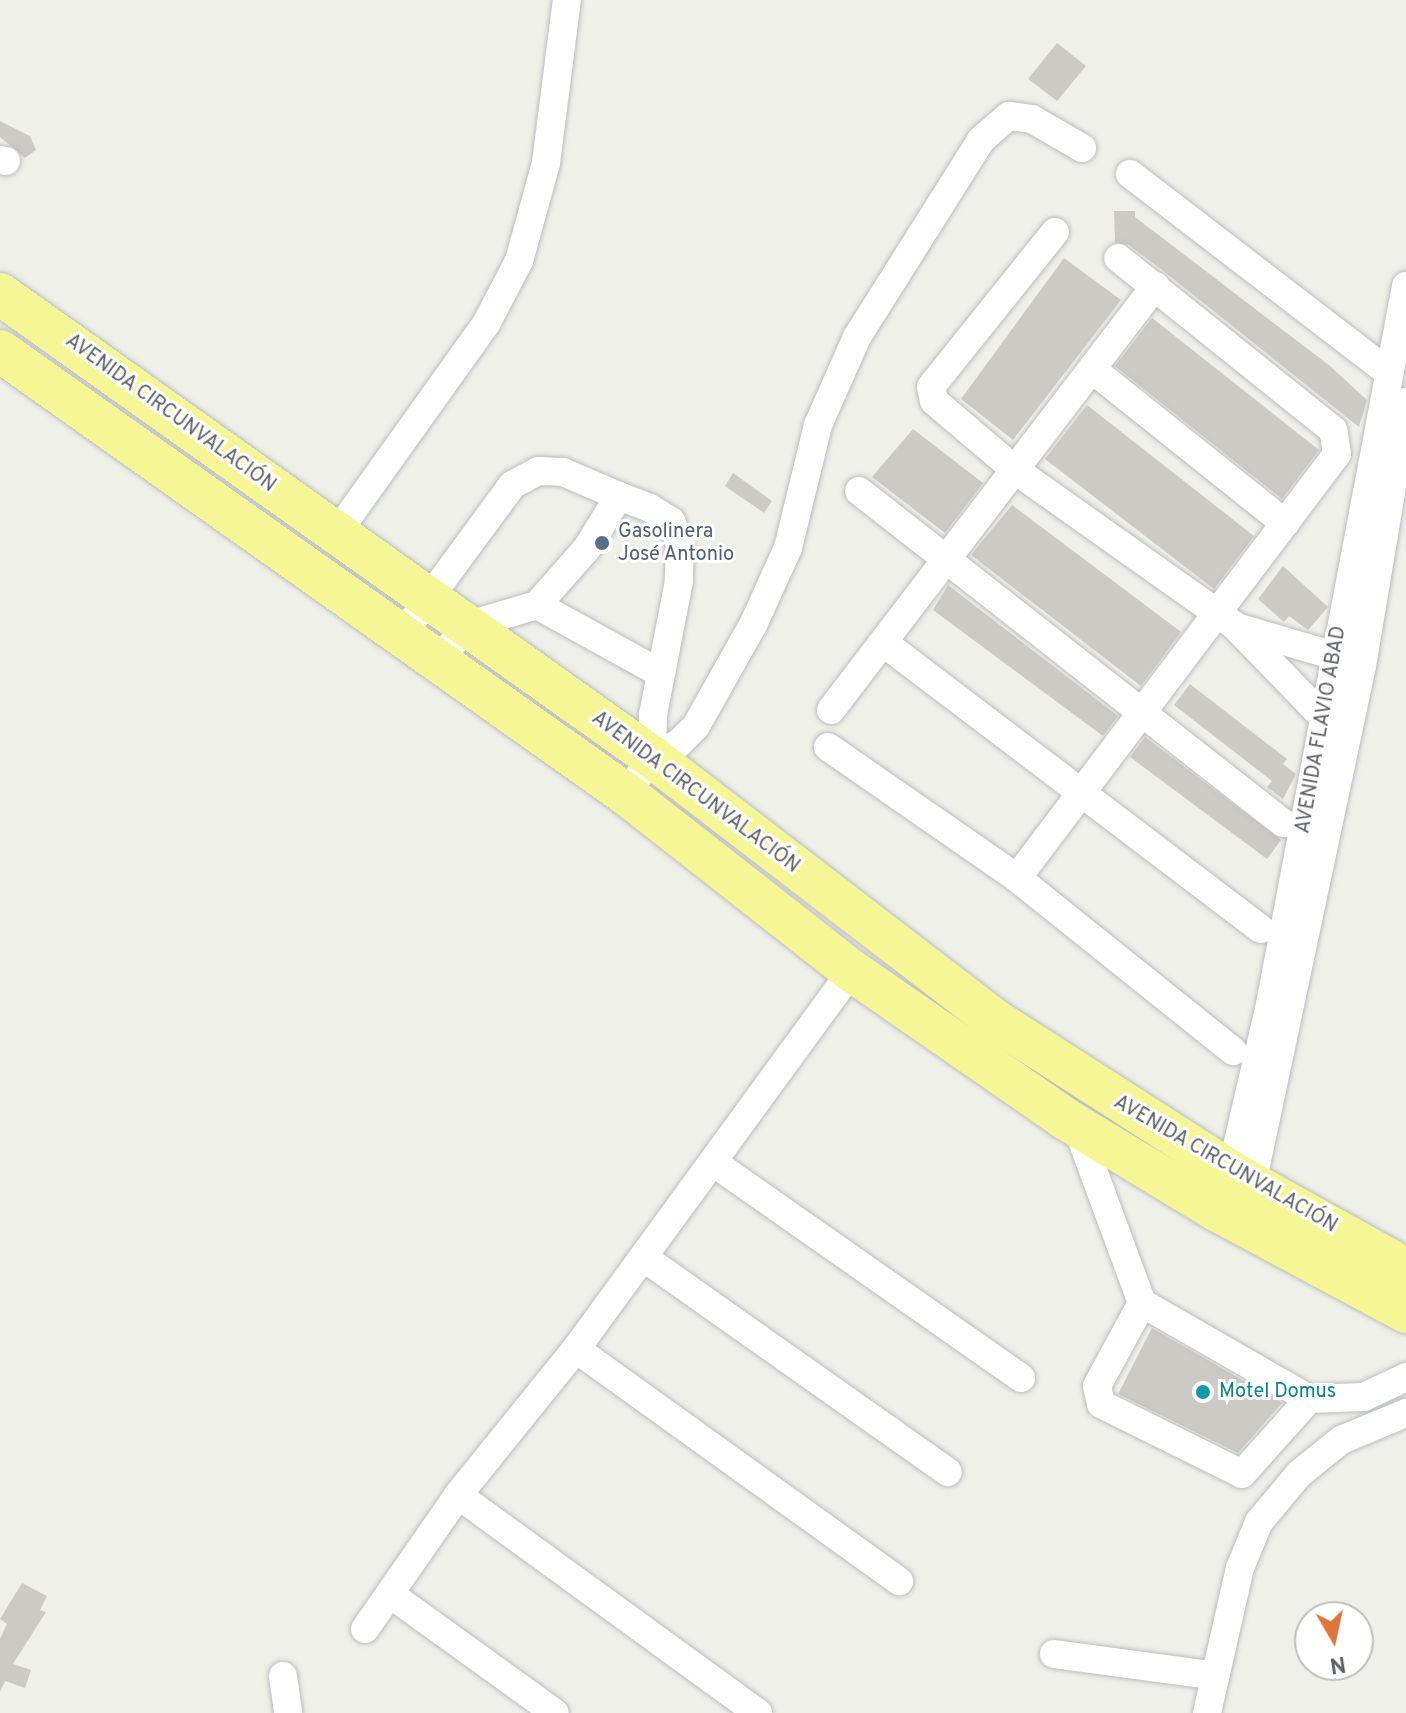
<!DOCTYPE html>
<meta charset="utf-8">
<style>
body{margin:0}
#map{position:relative;width:1406px;height:1713px;overflow:hidden;background:#eff0e7;font-family:Overpass,sans-serif}
div>[style]{position:absolute}
[style*='--x']{left:calc(var(--x)*1px);top:calc(var(--y)*1px);width:calc(var(--w)*1px);rotate:calc(var(--a)*1deg)}
.building>*{inset:0;background:#cbcac4}
.roads{filter:drop-shadow(0 0 2px #bbbdc2) drop-shadow(0 0 2px #bbbdc2)}
.minor>*{height:28px;margin:-14px;padding:0 14px;transform-origin:14px;border-radius:14px;background:#fff}
.highway>*{height:42px;margin:-21px;padding:0 21px;transform-origin:21px;border-radius:21px;background:#f6f697}
.dots>*{width:22px;height:22px;translate:-50% -50%;box-sizing:border-box;border:4px solid #fff;border-radius:50%}
span{translate:-50% -50%;white-space:nowrap;text-align:center;line-height:1.15;-webkit-text-stroke:6px #fff;paint-order:stroke}
.street-label{font-size:20px;color:#5e6066}
.service-label{font-size:20px;color:#4e5e75}
.left{translate:0 -50%;text-align:left}
.culture-label{font-size:20px;color:#0d838f}
.north{position:absolute;left:1294px;top:1601px;width:80px;height:80px;box-sizing:border-box;background:#fff;border:2px solid #bfbfc2;border-radius:50%;rotate:171deg;font-size:22px;font-weight:700;line-height:32px;text-align:center;color:#5e6066}
.north::after{content:'';display:block;margin:auto;width:28px;height:36px;background:#de743e;clip-path:polygon(50% 0,100% 100%,50% 72%,0 100%)}
</style>
<div id="map">
<div class="building">
<i style="clip-path:polygon(1057px 43px,1086px 66px,1057px 101px,1028px 79px)"></i>
<i style="clip-path:polygon(0 121px,30px 136px,36px 150px,25px 158px,0 137px)"></i>
<i style="clip-path:polygon(1114px 211px,1135px 211px,1135px 217px,1330px 366px,1367px 400px,1359px 427px,1166px 273px,1129px 245px,1115px 242px)"></i>
<i style="clip-path:polygon(1064px 258px,1121px 300px,1013px 440px,961px 399px)"></i>
<i style="clip-path:polygon(1152px 318px,1319px 450px,1282px 499px,1115px 366px)"></i>
<i style="clip-path:polygon(1087px 405px,1254px 536px,1214px 589px,1045px 459px)"></i>
<i style="clip-path:polygon(913px 429px,983px 483px,945px 533px,872px 477px)"></i>
<i style="clip-path:polygon(733px 473px,772px 501px,764px 513px,725px 486px)"></i>
<i style="clip-path:polygon(1012px 505px,1181px 632px,1141px 686px,971px 555px)"></i>
<i style="clip-path:polygon(1283px 566px,1328px 607px,1308px 630px,1289px 616px,1284px 622px,1258px 599px)"></i>
<i style="clip-path:polygon(948px 585px,1118px 716px,1103px 736px,933px 610px)"></i>
<i style="clip-path:polygon(1190px 684px,1287px 759px,1283px 764px,1296px 774px,1283px 799px,1267px 787px,1272px 781px,1174px 705px)"></i>
<i style="clip-path:polygon(1145px 737px,1281px 840px,1267px 859px,1130px 757px)"></i>
<i style="clip-path:polygon(1152px 1328px,1282px 1403px,1238px 1453px,1118px 1394px)"></i>
<i style="clip-path:polygon(22px 1583px,47px 1596px,40px 1610px,46px 1612px,13px 1664px,31px 1670px,25px 1688px,5px 1681px,0 1692px,0 1639px,7px 1624px,0 1619px)"></i>
</div>
<div class="roads">
<div class="minor">
<i style="--x:0;--y:160;--w:6;--a:9"></i>
<i style="--x:1130;--y:174;--w:327;--a:37.5"></i>
<i style="--x:1055;--y:232;--w:198;--a:128.7"></i>
<i style="--x:931;--y:387;--w:14;--a:78"></i>
<i style="--x:934;--y:401;--w:106;--a:40.4"></i>
<i style="--x:1015;--y:470;--w:270;--a:35.3"></i>
<i style="--x:1235;--y:626;--w:129;--a:45.9"></i>
<i style="--x:1325;--y:719;--w:13;--a:18"></i>
<i style="--x:1093;--y:370;--w:246;--a:38.6"></i>
<i style="--x:859;--y:491;--w:539;--a:38.06"></i>
<i style="--x:336;--y:534;--w:258;--a:-54.5"></i>
<i style="--x:486;--y:324;--w:71;--a:-62.4"></i>
<i style="--x:519;--y:261;--w:102;--a:-74.6"></i>
<i style="--x:546;--y:163;--w:164;--a:-82.7"></i>
<i style="--x:537;--y:605;--w:141;--a:28.9"></i>
<i style="--x:1236;--y:627;--w:118;--a:16.3"></i>
<i style="--x:402;--y:635;--w:186;--a:-53.7"></i>
<i style="--x:512;--y:485;--w:30;--a:-28"></i>
<i style="--x:538;--y:471;--w:25;--a:2"></i>
<i style="--x:563;--y:472;--w:61;--a:23.2"></i>
<i style="--x:884;--y:643;--w:473;--a:37.2"></i>
<i style="--x:439;--y:661;--w:44;--a:-52.4"></i>
<i style="--x:466;--y:626;--w:74;--a:-16.5"></i>
<i style="--x:537;--y:605;--w:76;--a:-48.7"></i>
<i style="--x:587;--y:548;--w:61;--a:-58.4"></i>
<i style="--x:619;--y:496;--w:33;--a:21"></i>
<i style="--x:650;--y:508;--w:25;--a:32"></i>
<i style="--x:671;--y:521;--w:25;--a:69"></i>
<i style="--x:680;--y:544;--w:37;--a:92"></i>
<i style="--x:679;--y:581;--w:136;--a:101"></i>
<i style="--x:653;--y:715;--w:42;--a:91.4"></i>
<i style="--x:831;--y:710;--w:534;--a:-52.61"></i>
<i style="--x:828;--y:747;--w:230;--a:34.7"></i>
<i style="--x:1017;--y:878;--w:277;--a:38.7"></i>
<i style="--x:626;--y:794;--w:45;--a:-54.9"></i>
<i style="--x:652;--y:757;--w:29;--a:-27"></i>
<i style="--x:678;--y:744;--w:25;--a:-45"></i>
<i style="--x:696;--y:726;--w:116;--a:-60.6"></i>
<i style="--x:753;--y:625;--w:85;--a:-65.6"></i>
<i style="--x:788;--y:548;--w:127;--a:-76.3"></i>
<i style="--x:818;--y:425;--w:96;--a:-66.1"></i>
<i style="--x:857;--y:337;--w:233;--a:-57.8"></i>
<i style="--x:981;--y:140;--w:37;--a:-41"></i>
<i style="--x:1009;--y:116;--w:23;--a:7"></i>
<i style="--x:1032;--y:119;--w:58;--a:30.1"></i>
<i style="--x:1017;--y:878;--w:531;--a:-52.96"></i>
<i style="--x:1337;--y:454;--w:24;--a:-99"></i>
<i style="--x:1333;--y:430;--w:275;--a:-141.3"></i>
<i style="--x:1070;--y:1125;--w:17;--a:50"></i>
<i style="--x:1081;--y:1138;--w:176;--a:69.7"></i>
<i style="--x:1142;--y:1303;--w:193;--a:29.9"></i>
<i style="--x:1309;--y:1399;--w:55;--a:-2.1"></i>
<i style="--x:1364;--y:1397;--w:47;--a:-25.5"></i>
<i style="--x:714;--y:1163;--w:375;--a:35"></i>
<i style="--x:1231;--y:1172;--w:172;--a:-76.9"></i>
<i style="--x:1270;--y:1004;--w:731;--a:-79.27"></i>
<i style="--x:1252;--y:1184;--w:530;--a:-78.01"></i>
<i style="--x:1362;--y:666;--w:268;--a:-80.5"></i>
<i style="--x:643;--y:1257;--w:373;--a:35.2"></i>
<i style="--x:1142;--y:1303;--w:94;--a:118.5"></i>
<i style="--x:1097;--y:1386;--w:18;--a:77"></i>
<i style="--x:1101;--y:1404;--w:157;--a:26.4"></i>
<i style="--x:1242;--y:1474;--w:101;--a:-48.2"></i>
<i style="--x:576;--y:1349;--w:398;--a:35.7"></i>
<i style="--x:458;--y:1495;--w:371;--a:36"></i>
<i style="--x:390;--y:1594;--w:203;--a:35.8"></i>
<i style="--x:365;--y:1629;--w:163;--a:-55.2"></i>
<i style="--x:458;--y:1495;--w:188;--a:-51.1"></i>
<i style="--x:576;--y:1349;--w:468;--a:-53.9"></i>
<i style="--x:1054;--y:1654;--w:163;--a:7.7"></i>
<i style="--x:283;--y:1676;--w:37;--a:82"></i>
<i style="--x:1207;--y:1713;--w:149;--a:-77.2"></i>
<i style="--x:1240;--y:1568;--w:50;--a:-67.6"></i>
<i style="--x:1259;--y:1522;--w:62;--a:-50.2"></i>
<i style="--x:1299;--y:1474;--w:54;--a:-39"></i>
<i style="--x:1341;--y:1440;--w:70;--a:-22.6"></i>
</div>
<div class="highway">
<i style="--x:0;--y:294;--w:800;--a:35.38"></i>
<i style="--x:652;--y:757;--w:430;--a:37.5"></i>
<i style="--x:993;--y:1019;--w:283;--a:32.7"></i>
<i style="--x:1231;--y:1172;--w:200;--a:29"></i>
<i style="--x:0;--y:351;--w:767;--a:35.29"></i>
<i style="--x:626;--y:794;--w:287;--a:38.1"></i>
<i style="--x:852;--y:971;--w:258;--a:34.7"></i>
<i style="--x:1064;--y:1118;--w:178;--a:31.2"></i>
<i style="--x:1216;--y:1210;--w:216;--a:28.2"></i>
</div>
</div>
<div class="dots">
<i style="left:602px;top:543px;background:#5c6f8a"></i>
<i style="left:1203px;top:1392px;background:#0f9aa8"></i>
</div>
<div class="street-label">
<span style="left:170px;top:414px;rotate:36deg">AVENIDA CIRCUNVALACIÓN</span>
<span style="left:1322px;top:730px;rotate:-80deg">AVENIDA FLAVIO ABAD</span>
<span style="left:695px;top:793px;rotate:37deg">AVENIDA CIRCUNVALACIÓN</span>
<span style="left:1225px;top:1165px;rotate:30deg">AVENIDA CIRCUNVALACIÓN</span>
</div>
<div class="service-label">
<span class="left" style="left:618px;top:544px">Gasolinera<br>José Antonio</span>
</div>
<div class="culture-label">
<span class="left" style="left:1219px;top:1392px">Motel Domus</span>
</div>
<div class="north">N</div>
</div>
